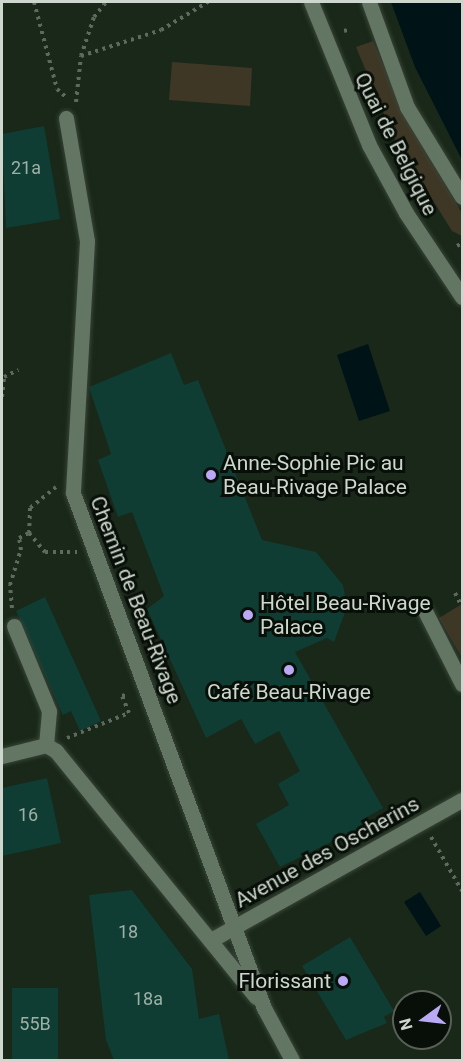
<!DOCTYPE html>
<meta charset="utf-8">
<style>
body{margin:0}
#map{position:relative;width:464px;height:1062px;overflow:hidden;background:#192819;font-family:Roboto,sans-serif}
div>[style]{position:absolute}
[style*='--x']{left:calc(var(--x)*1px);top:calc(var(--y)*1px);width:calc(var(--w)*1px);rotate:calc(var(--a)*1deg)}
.green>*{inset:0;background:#3f3725}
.water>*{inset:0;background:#001316}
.building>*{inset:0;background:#0f3d33}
.path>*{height:4px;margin-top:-2px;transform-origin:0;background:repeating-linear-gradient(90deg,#5d6a5d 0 3px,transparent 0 7.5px)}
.roads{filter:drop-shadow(0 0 2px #384438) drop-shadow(0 0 2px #384438)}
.minor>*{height:15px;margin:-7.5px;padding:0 7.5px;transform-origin:7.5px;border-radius:7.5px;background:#637563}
.dots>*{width:16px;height:16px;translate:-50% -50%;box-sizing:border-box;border:3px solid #080f08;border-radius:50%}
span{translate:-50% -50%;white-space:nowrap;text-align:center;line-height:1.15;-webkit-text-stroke:6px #080f08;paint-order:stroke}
.number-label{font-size:18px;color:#9eb0a6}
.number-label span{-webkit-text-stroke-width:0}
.street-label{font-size:21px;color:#cdd7cd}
.poi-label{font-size:21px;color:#cdd7cd}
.left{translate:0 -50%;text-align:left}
.right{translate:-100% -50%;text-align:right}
.frame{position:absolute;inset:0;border:3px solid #cdd7cd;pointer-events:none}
.north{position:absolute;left:392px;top:990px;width:60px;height:60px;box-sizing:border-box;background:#080f08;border:2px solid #575f57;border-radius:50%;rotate:255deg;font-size:16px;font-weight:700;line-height:24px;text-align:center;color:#cdd7cd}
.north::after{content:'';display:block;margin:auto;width:21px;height:27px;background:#baaaf6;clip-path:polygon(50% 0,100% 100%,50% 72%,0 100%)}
</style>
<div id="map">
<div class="green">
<i style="clip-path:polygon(373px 41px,407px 120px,462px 213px,462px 236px,452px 231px,394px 138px,356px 47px)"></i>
<i style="clip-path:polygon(172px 62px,252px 68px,250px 106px,169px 100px)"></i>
<i style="clip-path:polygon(462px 604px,462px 658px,439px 618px)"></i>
</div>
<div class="water">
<i style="clip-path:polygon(391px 2px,462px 2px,462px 160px,415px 67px)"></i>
<i style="clip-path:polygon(368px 344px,390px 411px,359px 421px,337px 355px)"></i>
<i style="clip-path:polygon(420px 892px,441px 926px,426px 936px,404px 902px)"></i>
</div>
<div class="building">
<i style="clip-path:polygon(44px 126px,60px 219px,6px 228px,2px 134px)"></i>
<i style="clip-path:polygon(171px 353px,184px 385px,198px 380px,262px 540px,316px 552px,343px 585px,347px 607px,334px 642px,327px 638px,295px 652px,383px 808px,367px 817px,370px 823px,280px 867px,256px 824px,289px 805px,278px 784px,300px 771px,279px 731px,255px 744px,241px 719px,206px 738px,147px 609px,164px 596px,132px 512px,118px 517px,98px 460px,111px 454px,89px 387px)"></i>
<i style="clip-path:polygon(45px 597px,101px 721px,80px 731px,71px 711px,63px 715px,16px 611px)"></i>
<i style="clip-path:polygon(47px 778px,61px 843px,2px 856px,2px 788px)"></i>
<i style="clip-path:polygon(132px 890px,192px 969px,199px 1019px,219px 1014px,229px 1060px,114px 1060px,106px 1040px,89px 895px)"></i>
<i style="clip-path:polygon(350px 937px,394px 1011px,384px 1017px,387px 1023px,346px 1040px,302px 966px)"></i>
<i style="clip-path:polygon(12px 988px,58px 988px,58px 1060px,12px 1060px)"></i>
</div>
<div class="path">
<i style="--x:34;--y:2;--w:90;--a:75.2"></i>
<i style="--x:57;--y:89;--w:15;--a:42"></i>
<i style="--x:344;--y:31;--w:6;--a:-18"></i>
<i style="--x:81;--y:56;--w:84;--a:-18"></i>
<i style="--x:161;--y:30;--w:55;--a:-30.8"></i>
<i style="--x:76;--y:102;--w:46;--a:-83.8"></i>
<i style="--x:81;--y:56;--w:41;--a:-71.6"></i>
<i style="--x:94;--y:17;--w:19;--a:-51"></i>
<i style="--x:389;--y:136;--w:13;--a:-58"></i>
<i style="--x:457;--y:246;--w:6;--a:-31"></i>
<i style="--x:2;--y:397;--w:20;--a:-84"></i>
<i style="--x:4;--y:377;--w:16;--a:-27"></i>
<i style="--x:56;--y:487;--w:33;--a:141"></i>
<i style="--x:30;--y:508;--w:25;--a:92"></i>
<i style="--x:29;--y:533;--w:25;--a:50"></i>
<i style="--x:45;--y:552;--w:32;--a:0"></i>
<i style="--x:455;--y:593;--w:13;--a:63"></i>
<i style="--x:12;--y:608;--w:23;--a:-95"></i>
<i style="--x:10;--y:585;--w:37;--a:-73"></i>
<i style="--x:21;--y:550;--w:12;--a:-99"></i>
<i style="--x:19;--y:538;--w:11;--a:-27"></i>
<i style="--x:67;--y:738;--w:67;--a:-22"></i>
<i style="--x:129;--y:713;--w:18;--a:-112"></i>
<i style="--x:122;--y:696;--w:6;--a:-18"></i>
<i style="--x:431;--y:837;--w:62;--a:60.1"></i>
</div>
<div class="roads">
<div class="minor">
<i style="--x:311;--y:2;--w:154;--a:67.9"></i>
<i style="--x:369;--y:145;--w:77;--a:61.4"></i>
<i style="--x:406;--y:213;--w:101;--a:56.3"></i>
<i style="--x:369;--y:2;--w:112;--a:70.1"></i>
<i style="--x:407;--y:107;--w:105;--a:58.6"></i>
<i style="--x:66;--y:118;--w:125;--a:80.3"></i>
<i style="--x:87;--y:241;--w:252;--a:93.2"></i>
<i style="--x:73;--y:493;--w:549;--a:69.65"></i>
<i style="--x:264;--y:1008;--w:59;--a:61.7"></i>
<i style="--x:425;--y:611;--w:82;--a:63.1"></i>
<i style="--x:14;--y:626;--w:92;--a:67.6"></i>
<i style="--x:49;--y:711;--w:34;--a:95"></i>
<i style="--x:2;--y:756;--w:45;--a:-14"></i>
<i style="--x:46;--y:745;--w:12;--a:31"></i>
<i style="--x:56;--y:751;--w:317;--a:50.9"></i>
<i style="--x:211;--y:940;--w:287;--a:-29.2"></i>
</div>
</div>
<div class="dots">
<i style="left:211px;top:475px;background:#baaaf6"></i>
<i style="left:248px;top:615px;background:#baaaf6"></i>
<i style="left:289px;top:670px;background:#baaaf6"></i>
<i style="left:343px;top:981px;background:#baaaf6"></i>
</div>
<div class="number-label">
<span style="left:26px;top:168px">21a</span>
<span style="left:28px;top:815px">16</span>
<span style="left:128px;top:932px">18</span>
<span style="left:148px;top:999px">18a</span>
<span style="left:35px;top:1024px">55B</span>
</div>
<div class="street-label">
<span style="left:396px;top:144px;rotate:63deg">Quai de Belgique</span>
<span style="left:136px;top:600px;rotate:69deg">Chemin de Beau-Rivage</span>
<span style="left:327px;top:852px;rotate:-29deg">Avenue des Oscherins</span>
</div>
<div class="poi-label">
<span class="left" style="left:223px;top:475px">Anne-Sophie Pic au<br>Beau-Rivage Palace</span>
<span class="left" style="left:260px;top:615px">Hôtel Beau-Rivage<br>Palace</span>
<span style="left:289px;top:692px">Café Beau-Rivage</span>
<span class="right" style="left:331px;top:981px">Florissant</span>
</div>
<div class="frame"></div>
<div class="north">N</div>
</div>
